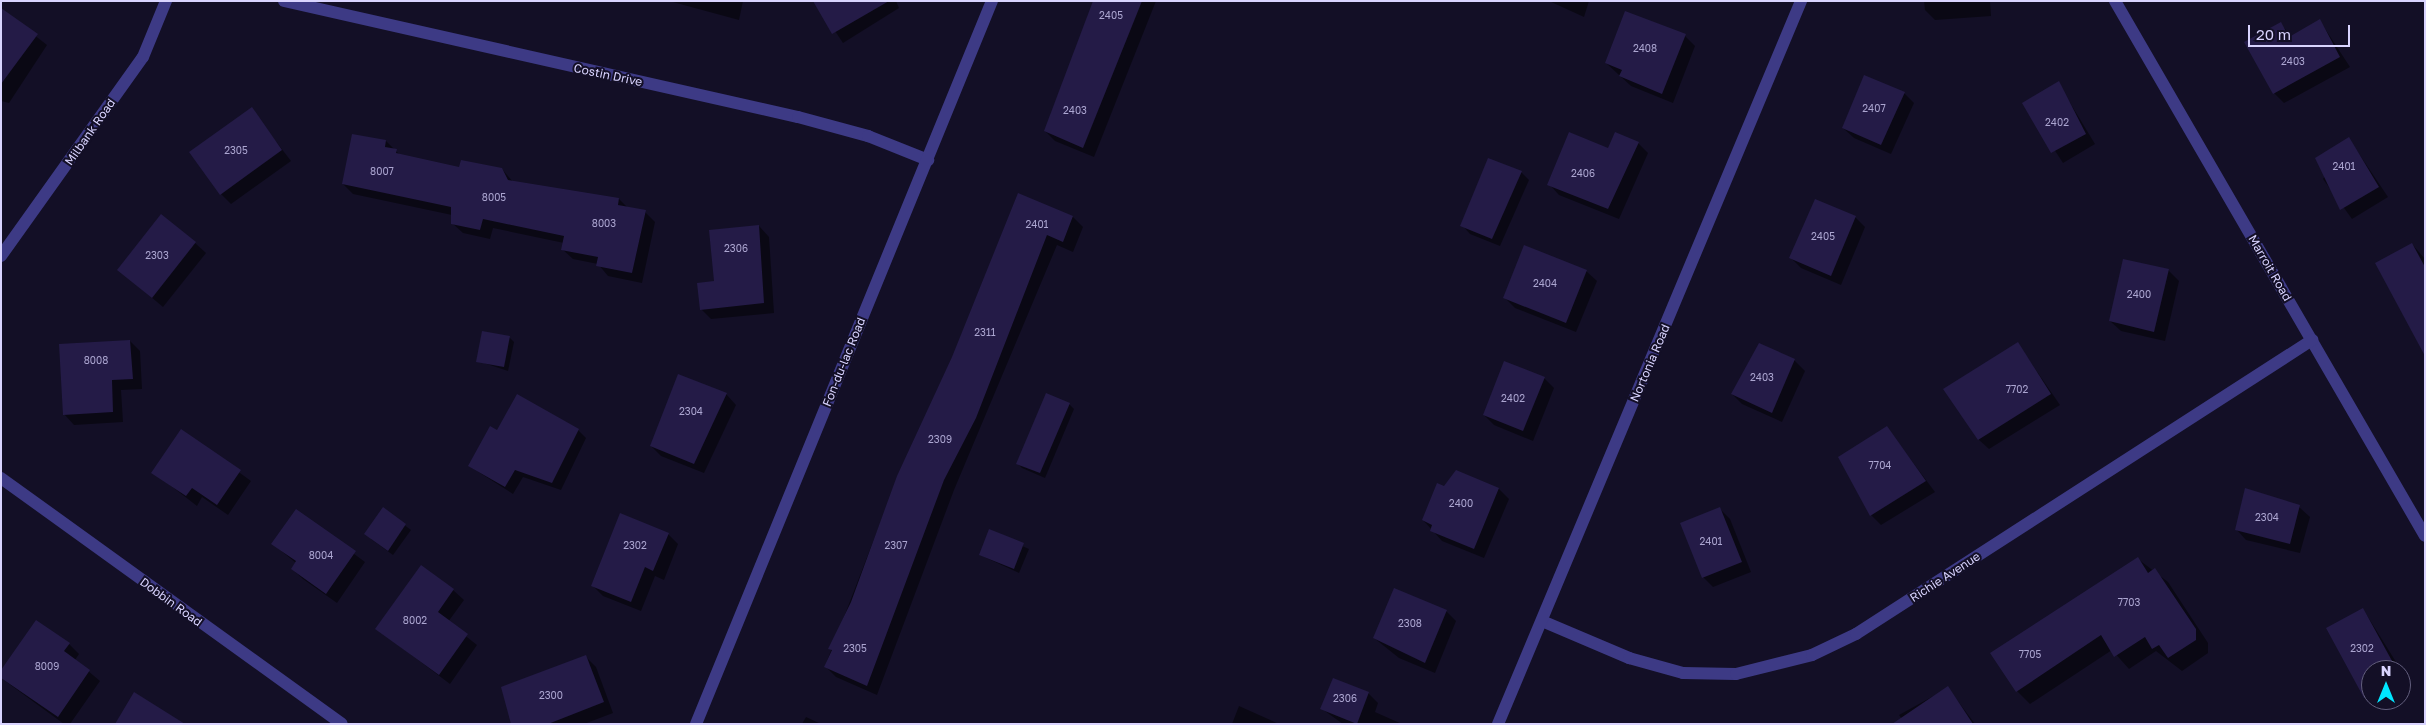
<!DOCTYPE html>
<style>
body{margin:0}
#map{position:relative;width:2426px;height:725px;overflow:hidden;background:#130f26;font-family:"Golos Text",sans-serif}
div>[style]{position:absolute}
[style*='--x']{left:calc(var(--x)*1px);top:calc(var(--y)*1px);width:calc(var(--w)*1px);rotate:calc(var(--a)*1deg)}
.shadow>*{inset:0;background:#0007}
.building>*{inset:0;background:#241b47}
.street>*{height:12px;margin:-6px;padding:0 6px;transform-origin:6px;border-radius:6px;background:#3d3a85}
span{translate:-50% -50%;white-space:nowrap;text-align:center;line-height:1.15;-webkit-text-stroke:4px #130f26;paint-order:stroke}
.number-label{font-size:10px;color:#aca6d1}
.number-label span{-webkit-text-stroke-width:0}
.street-label{font-size:12px;color:#d9d4ff}
.frame{position:absolute;inset:0;border:2px solid #d9d4ff;pointer-events:none}
.north{position:absolute;left:2361px;top:660px;width:50px;height:50px;box-sizing:border-box;background:#130f26;border:1px solid #625e7d;border-radius:50%;rotate:0deg;font-size:14px;font-weight:700;line-height:20px;text-align:center;color:#d9d4ff}
.north::after{content:'';display:block;margin:auto;width:18px;height:22px;background:#00e5ff;clip-path:polygon(50% 0,100% 100%,50% 72%,0 100%)}
.scale{position:absolute;left:2248px;top:25px;width:102px;height:22px;box-sizing:border-box;border:2px solid #d9d4ff;border-top:0;padding-left:6px;font-size:15px;line-height:18px;white-space:nowrap;color:#d9d4ff;-webkit-text-stroke:4px #130f26;paint-order:stroke}
</style>
<div id="map">
<div class="shadow">
<i style="clip-path:polygon(669px 1px,743px 1px,739px 20px)"></i>
<i style="clip-path:polygon(815px 1px,896px 1px,899px 8px,843px 43px)"></i>
<i style="clip-path:polygon(1096px 1px,1156px 1px,1094px 157px,1055px 141px,1045px 131px)"></i>
<i style="clip-path:polygon(1549px 1px,1589px 1px,1584px 17px)"></i>
<i style="clip-path:polygon(1924px 1px,1990px 1px,1991px 16px,1935px 20px,1925px 10px)"></i>
<i style="clip-path:polygon(1px 9px,47px 45px,9px 103px,1px 101px)"></i>
<i style="clip-path:polygon(2320px 21px,2350px 67px,2284px 103px,2274px 93px,2280px 24px,2292px 36px)"></i>
<i style="clip-path:polygon(1685px 36px,1695px 46px,1673px 103px,1631px 86px,1606px 63px)"></i>
<i style="clip-path:polygon(2058px 83px,2095px 144px,2063px 163px,2024px 103px)"></i>
<i style="clip-path:polygon(1904px 93px,1914px 103px,1891px 154px,1854px 138px,1843px 128px)"></i>
<i style="clip-path:polygon(251px 109px,291px 161px,231px 204px,221px 194px)"></i>
<i style="clip-path:polygon(2349px 139px,2388px 197px,2352px 219px,2323px 179px)"></i>
<i style="clip-path:polygon(386px 141px,401px 156px,460px 168px,502px 169px,513px 182px,619px 199px,628px 208px,645px 212px,655px 222px,642px 283px,608px 276px,598px 264px,573px 259px,562px 249px,564px 243px,493px 228px,490px 239px,463px 233px,452px 223px,452px 215px,353px 194px,343px 184px)"></i>
<i style="clip-path:polygon(1638px 143px,1648px 153px,1619px 219px,1559px 195px,1549px 184px,1609px 150px)"></i>
<i style="clip-path:polygon(1521px 172px,1529px 180px,1500px 246px,1470px 234px,1462px 225px)"></i>
<i style="clip-path:polygon(1019px 195px,1073px 217px,1083px 227px,1073px 252px,1057px 245px,954px 490px,877px 695px,836px 677px,825px 666px,898px 477px,953px 358px)"></i>
<i style="clip-path:polygon(1855px 217px,1865px 227px,1841px 285px,1801px 268px,1791px 258px)"></i>
<i style="clip-path:polygon(759px 226px,769px 237px,774px 313px,711px 319px,701px 309px)"></i>
<i style="clip-path:polygon(195px 243px,206px 253px,163px 307px,119px 270px)"></i>
<i style="clip-path:polygon(2412px 244px,2425px 259px,2425px 349px)"></i>
<i style="clip-path:polygon(2168px 270px,2179px 281px,2165px 341px,2121px 331px,2110px 321px)"></i>
<i style="clip-path:polygon(1586px 271px,1597px 281px,1576px 332px,1515px 308px,1504px 297px)"></i>
<i style="clip-path:polygon(509px 337px,514px 342px,508px 371px,478px 361px)"></i>
<i style="clip-path:polygon(130px 341px,140px 351px,142px 389px,121px 390px,123px 422px,74px 425px,64px 414px)"></i>
<i style="clip-path:polygon(2018px 344px,2060px 405px,1989px 449px,1978px 439px)"></i>
<i style="clip-path:polygon(1759px 345px,1794px 360px,1805px 371px,1782px 422px,1742px 404px,1732px 394px)"></i>
<i style="clip-path:polygon(1544px 378px,1554px 388px,1533px 441px,1494px 425px,1484px 415px)"></i>
<i style="clip-path:polygon(726px 394px,736px 405px,704px 473px,661px 456px,651px 446px)"></i>
<i style="clip-path:polygon(1069px 404px,1074px 409px,1045px 478px,1022px 468px,1017px 463px)"></i>
<i style="clip-path:polygon(1887px 428px,1935px 492px,1881px 525px,1871px 515px)"></i>
<i style="clip-path:polygon(578px 430px,586px 438px,561px 490px,523px 477px,513px 494px,469px 466px,497px 432px)"></i>
<i style="clip-path:polygon(182px 431px,251px 481px,228px 515px,202px 497px,197px 506px,153px 472px)"></i>
<i style="clip-path:polygon(1456px 472px,1499px 489px,1509px 499px,1484px 558px,1442px 541px,1423px 520px)"></i>
<i style="clip-path:polygon(2299px 507px,2310px 517px,2300px 553px,2246px 540px,2236px 529px)"></i>
<i style="clip-path:polygon(383px 509px,411px 530px,393px 555px,371px 539px)"></i>
<i style="clip-path:polygon(1720px 509px,1730px 519px,1751px 572px,1713px 587px,1703px 577px)"></i>
<i style="clip-path:polygon(296px 511px,365px 562px,337px 603px,303px 579px,292px 569px,296px 563px,273px 544px)"></i>
<i style="clip-path:polygon(989px 531px,1029px 549px,1019px 573px,980px 555px)"></i>
<i style="clip-path:polygon(668px 534px,678px 544px,664px 580px,655px 576px,641px 611px,603px 596px,592px 585px)"></i>
<i style="clip-path:polygon(2138px 559px,2168px 582px,2208px 643px,2208px 653px,2182px 671px,2156px 651px,2129px 669px,2112px 650px,2030px 704px,2017px 691px)"></i>
<i style="clip-path:polygon(453px 590px,464px 600px,448px 622px,477px 645px,450px 684px,377px 629px)"></i>
<i style="clip-path:polygon(2363px 609px,2401px 670px,2371px 670px,2371px 700px,2390px 700px,2376px 708px,2328px 629px)"></i>
<i style="clip-path:polygon(1446px 611px,1456px 621px,1435px 673px,1399px 658px,1374px 638px)"></i>
<i style="clip-path:polygon(69px 644px,79px 654px,75px 660px,100px 681px,70px 724px,64px 724px,1px 678px)"></i>
<i style="clip-path:polygon(585px 656px,596px 667px,613px 713px,584px 724px,512px 724px)"></i>
<i style="clip-path:polygon(2401px 670px,2411px 689px,2401px 694px)"></i>
<i style="clip-path:polygon(1948px 688px,1975px 724px,1906px 724px,1899px 715px)"></i>
<i style="clip-path:polygon(1368px 693px,1378px 703px,1375px 712px,1402px 724px,1343px 724px,1322px 709px)"></i>
<i style="clip-path:polygon(1239px 706px,1279px 724px,1232px 724px)"></i>
<i style="clip-path:polygon(806px 717px,821px 724px,802px 724px)"></i>
</div>
<div class="building">
<i style="clip-path:polygon(813px 1px,889px 1px,832px 34px)"></i>
<i style="clip-path:polygon(1093px 1px,1142px 1px,1083px 148px,1044px 131px)"></i>
<i style="clip-path:polygon(1px 8px,38px 34px,1px 84px)"></i>
<i style="clip-path:polygon(1625px 11px,1686px 34px,1662px 94px,1619px 76px,1622px 70px,1605px 63px)"></i>
<i style="clip-path:polygon(2320px 19px,2340px 57px,2273px 94px,2244px 42px,2281px 22px,2289px 37px)"></i>
<i style="clip-path:polygon(1864px 75px,1905px 92px,1881px 145px,1842px 128px)"></i>
<i style="clip-path:polygon(2059px 81px,2086px 134px,2051px 153px,2022px 103px)"></i>
<i style="clip-path:polygon(252px 107px,282px 150px,220px 195px,189px 152px)"></i>
<i style="clip-path:polygon(1569px 132px,1608px 148px,1615px 132px,1639px 142px,1608px 209px,1547px 185px)"></i>
<i style="clip-path:polygon(352px 134px,386px 140px,385px 147px,397px 149px,396px 153px,459px 167px,461px 160px,502px 168px,508px 180px,619px 198px,618px 205px,646px 210px,632px 273px,596px 266px,598px 257px,561px 250px,564px 236px,483px 219px,480px 230px,451px 224px,451px 207px,342px 184px)"></i>
<i style="clip-path:polygon(2349px 137px,2379px 187px,2340px 210px,2315px 158px)"></i>
<i style="clip-path:polygon(1488px 158px,1522px 171px,1492px 239px,1460px 226px)"></i>
<i style="clip-path:polygon(1018px 193px,1073px 216px,1063px 242px,1047px 235px,976px 418px,944px 480px,867px 686px,824px 667px,832px 650px,828px 649px,851px 602px,897px 476px,952px 357px)"></i>
<i style="clip-path:polygon(1815px 199px,1856px 216px,1831px 276px,1789px 258px)"></i>
<i style="clip-path:polygon(161px 214px,196px 242px,152px 298px,117px 270px)"></i>
<i style="clip-path:polygon(759px 225px,764px 303px,700px 310px,697px 283px,714px 281px,709px 230px)"></i>
<i style="clip-path:polygon(2412px 243px,2425px 267px,2425px 356px,2375px 263px)"></i>
<i style="clip-path:polygon(1524px 245px,1587px 270px,1566px 323px,1503px 298px)"></i>
<i style="clip-path:polygon(2123px 259px,2169px 269px,2154px 332px,2109px 321px)"></i>
<i style="clip-path:polygon(482px 331px,510px 336px,504px 367px,476px 362px)"></i>
<i style="clip-path:polygon(130px 340px,133px 379px,112px 380px,113px 412px,63px 415px,59px 344px)"></i>
<i style="clip-path:polygon(2018px 342px,2051px 394px,1978px 440px,1943px 389px)"></i>
<i style="clip-path:polygon(1759px 343px,1795px 359px,1772px 413px,1731px 394px)"></i>
<i style="clip-path:polygon(1504px 361px,1545px 377px,1523px 431px,1483px 415px)"></i>
<i style="clip-path:polygon(678px 374px,727px 393px,694px 464px,650px 446px)"></i>
<i style="clip-path:polygon(1046px 393px,1070px 403px,1040px 473px,1016px 464px)"></i>
<i style="clip-path:polygon(517px 394px,579px 429px,552px 483px,515px 470px,505px 487px,468px 466px,490px 426px,497px 430px)"></i>
<i style="clip-path:polygon(1887px 426px,1926px 481px,1870px 516px,1838px 457px)"></i>
<i style="clip-path:polygon(181px 429px,241px 470px,217px 505px,192px 488px,186px 496px,151px 473px)"></i>
<i style="clip-path:polygon(1456px 470px,1499px 488px,1474px 549px,1430px 531px,1432px 525px,1422px 520px,1437px 483px,1444px 486px)"></i>
<i style="clip-path:polygon(2245px 488px,2300px 505px,2290px 544px,2235px 530px)"></i>
<i style="clip-path:polygon(383px 507px,406px 524px,388px 551px,364px 534px)"></i>
<i style="clip-path:polygon(1720px 507px,1742px 562px,1702px 578px,1680px 523px)"></i>
<i style="clip-path:polygon(296px 509px,356px 551px,326px 594px,291px 569px,296px 561px,271px 544px)"></i>
<i style="clip-path:polygon(620px 513px,669px 533px,653px 571px,645px 567px,631px 602px,591px 586px)"></i>
<i style="clip-path:polygon(989px 529px,1024px 543px,1014px 569px,979px 555px)"></i>
<i style="clip-path:polygon(2138px 557px,2148px 573px,2155px 568px,2196px 629px,2196px 640px,2168px 658px,2159px 645px,2152px 649px,2145px 637px,2114px 657px,2101px 635px,2016px 692px,1990px 653px)"></i>
<i style="clip-path:polygon(421px 565px,454px 589px,438px 612px,468px 634px,439px 675px,375px 629px)"></i>
<i style="clip-path:polygon(1394px 588px,1447px 610px,1425px 663px,1373px 638px)"></i>
<i style="clip-path:polygon(2363px 608px,2397px 670px,2371px 670px,2371px 695px,2364px 698px,2326px 628px)"></i>
<i style="clip-path:polygon(36px 620px,70px 643px,64px 651px,90px 670px,58px 717px,1px 678px,1px 670px)"></i>
<i style="clip-path:polygon(586px 655px,604px 702px,548px 724px,511px 724px,501px 687px)"></i>
<i style="clip-path:polygon(1333px 678px,1369px 692px,1357px 724px,1320px 709px)"></i>
<i style="clip-path:polygon(1948px 686px,1973px 724px,1892px 724px)"></i>
<i style="clip-path:polygon(134px 692px,185px 724px,115px 724px)"></i>
</div>
<div class="street">
<i style="--x:284;--y:1;--w:527;--a:12.72"></i>
<i style="--x:798;--y:117;--w:73;--a:15.2"></i>
<i style="--x:868;--y:136;--w:65;--a:21.8"></i>
<i style="--x:2115;--y:1;--w:618;--a:59.91"></i>
<i style="--x:1;--y:256;--w:244;--a:-54.5"></i>
<i style="--x:143;--y:57;--w:61;--a:-67.7"></i>
<i style="--x:1;--y:478;--w:420;--a:35.8"></i>
<i style="--x:1542;--y:621;--w:95;--a:23"></i>
<i style="--x:1629;--y:658;--w:56;--a:15.5"></i>
<i style="--x:1683;--y:673;--w:53;--a:1.1"></i>
<i style="--x:1736;--y:674;--w:78;--a:-14"></i>
<i style="--x:1812;--y:655;--w:49;--a:-25.5"></i>
<i style="--x:1856;--y:634;--w:543;--a:-32.81"></i>
<i style="--x:696;--y:724;--w:781;--a:-67.74"></i>
<i style="--x:1498;--y:724;--w:784;--a:-67.26"></i>
</div>
<div class="number-label">
<span style="left:1111px;top:16px">2405</span>
<span style="left:1645px;top:49px">2408</span>
<span style="left:2293px;top:62px">2403</span>
<span style="left:1874px;top:109px">2407</span>
<span style="left:1075px;top:111px">2403</span>
<span style="left:2057px;top:123px">2402</span>
<span style="left:236px;top:151px">2305</span>
<span style="left:2344px;top:167px">2401</span>
<span style="left:382px;top:172px">8007</span>
<span style="left:1583px;top:174px">2406</span>
<span style="left:494px;top:198px">8005</span>
<span style="left:604px;top:224px">8003</span>
<span style="left:1037px;top:225px">2401</span>
<span style="left:1823px;top:237px">2405</span>
<span style="left:736px;top:249px">2306</span>
<span style="left:157px;top:256px">2303</span>
<span style="left:1545px;top:284px">2404</span>
<span style="left:2139px;top:295px">2400</span>
<span style="left:985px;top:333px">2311</span>
<span style="left:96px;top:361px">8008</span>
<span style="left:1762px;top:378px">2403</span>
<span style="left:2017px;top:390px">7702</span>
<span style="left:1513px;top:399px">2402</span>
<span style="left:691px;top:412px">2304</span>
<span style="left:940px;top:440px">2309</span>
<span style="left:1880px;top:466px">7704</span>
<span style="left:1461px;top:504px">2400</span>
<span style="left:2267px;top:518px">2304</span>
<span style="left:1711px;top:542px">2401</span>
<span style="left:635px;top:546px">2302</span>
<span style="left:896px;top:546px">2307</span>
<span style="left:321px;top:556px">8004</span>
<span style="left:2129px;top:603px">7703</span>
<span style="left:415px;top:621px">8002</span>
<span style="left:1410px;top:624px">2308</span>
<span style="left:855px;top:649px">2305</span>
<span style="left:2362px;top:649px">2302</span>
<span style="left:2030px;top:655px">7705</span>
<span style="left:47px;top:667px">8009</span>
<span style="left:551px;top:696px">2300</span>
<span style="left:1345px;top:699px">2306</span>
</div>
<div class="street-label">
<span style="left:608px;top:75px;rotate:12deg">Costin Drive</span>
<span style="left:90px;top:132px;rotate:-55deg">Milbank Road</span>
<span style="left:2270px;top:268px;rotate:60deg">Marroit Road</span>
<span style="left:844px;top:362px;rotate:-68deg">Fon-du-lac Road</span>
<span style="left:1650px;top:363px;rotate:-67deg">Nortonia Road</span>
<span style="left:1945px;top:577px;rotate:-33deg">Richie Avenue</span>
<span style="left:171px;top:602px;rotate:36deg">Dobbin Road</span>
</div>
<div class="frame"></div>
<div class="north">N</div>
<div class="scale">20 m</div>
</div>
